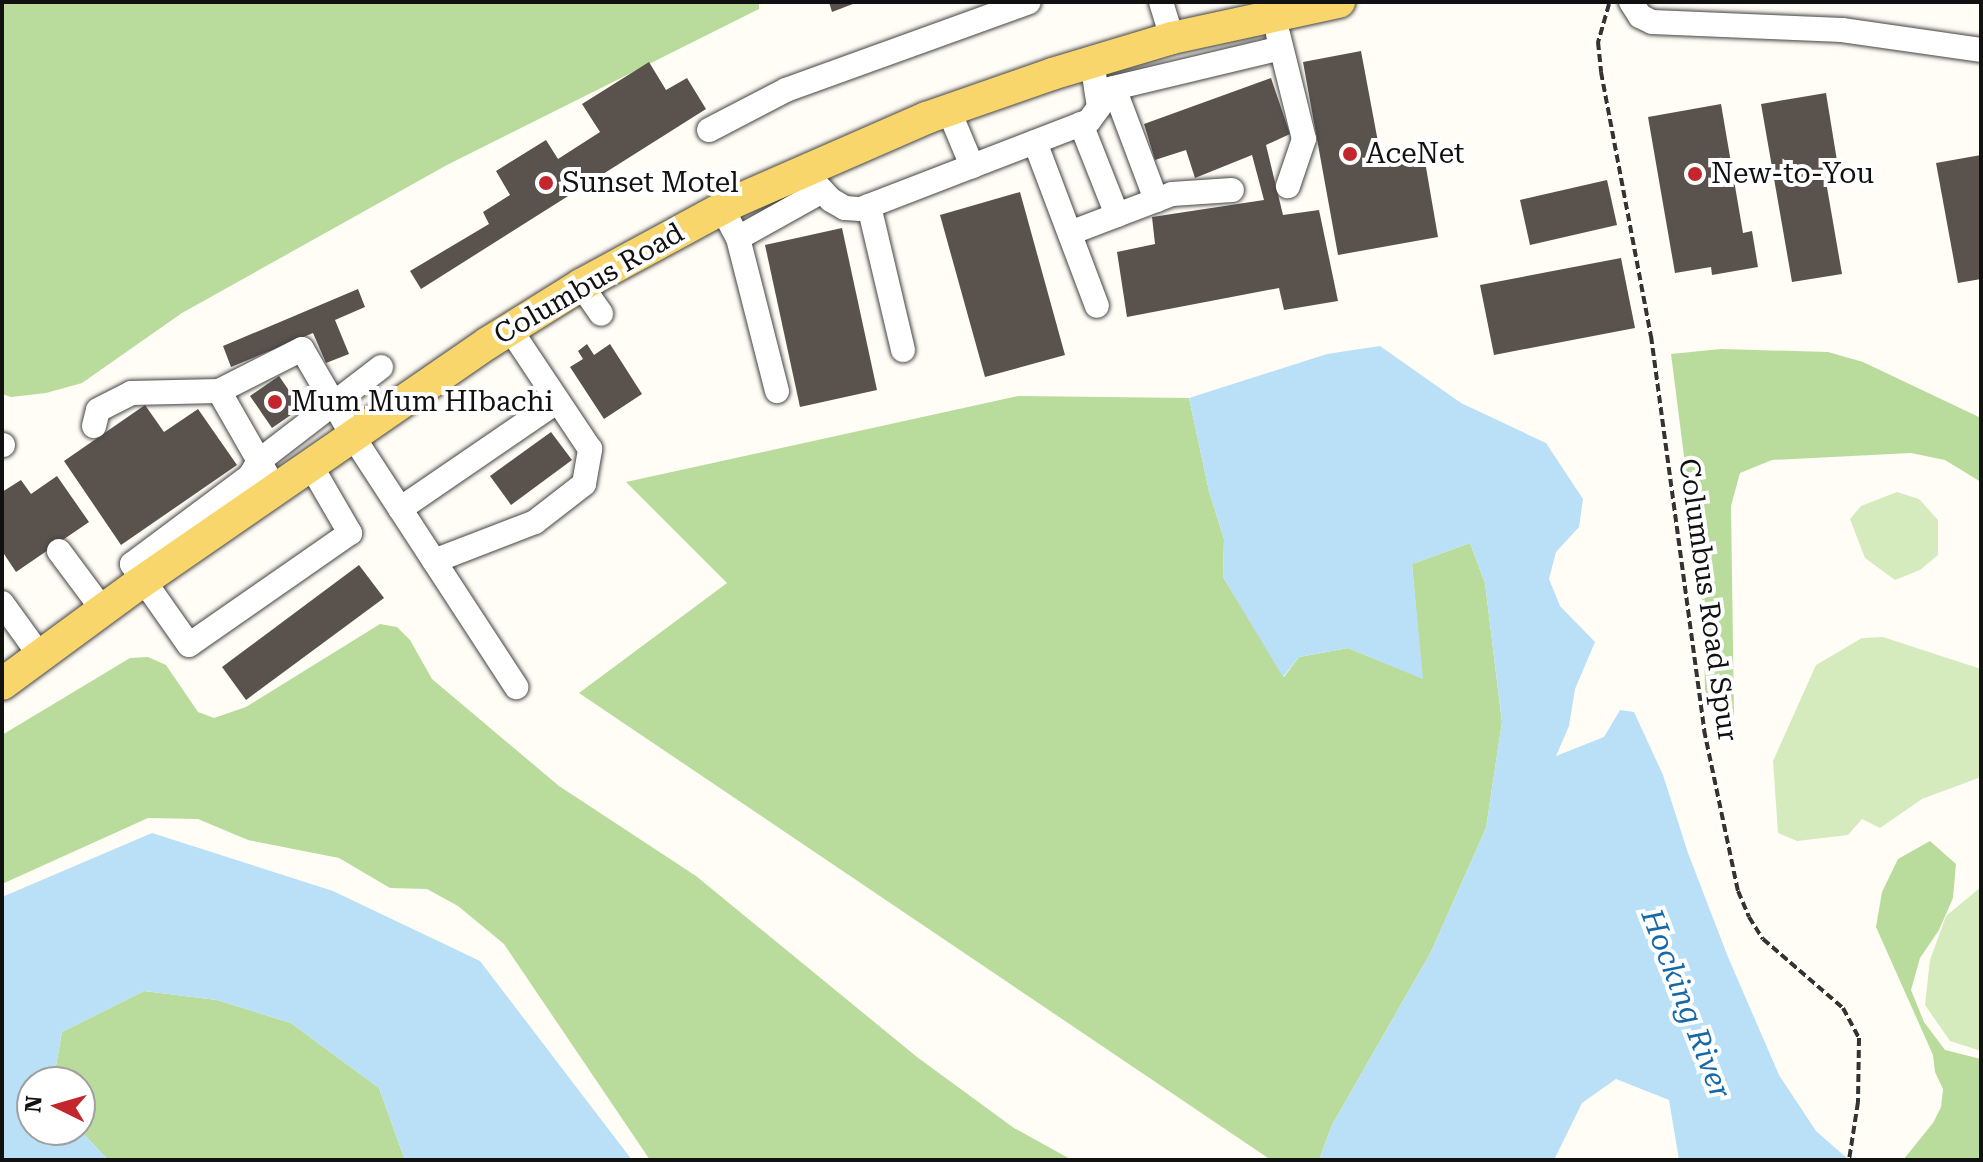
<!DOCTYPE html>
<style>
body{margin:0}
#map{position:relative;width:1983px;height:1162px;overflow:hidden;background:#fffdf5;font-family:"Roboto Serif",serif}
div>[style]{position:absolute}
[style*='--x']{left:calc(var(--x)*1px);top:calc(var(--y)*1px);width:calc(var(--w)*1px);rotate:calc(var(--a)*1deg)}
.green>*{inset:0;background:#d5ebbd}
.forest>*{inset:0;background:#b9dc9c}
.water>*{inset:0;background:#b9e0f7}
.building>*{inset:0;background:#5a524d}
.path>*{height:4px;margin-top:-2px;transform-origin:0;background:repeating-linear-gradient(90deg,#333 0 8px,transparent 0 12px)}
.roads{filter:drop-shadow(0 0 2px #444) drop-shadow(0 0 2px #444)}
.minor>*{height:24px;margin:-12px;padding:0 12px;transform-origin:12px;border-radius:12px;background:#fff}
.major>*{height:32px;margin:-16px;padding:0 16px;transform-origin:16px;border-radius:16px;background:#f9d66b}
.dots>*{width:22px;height:22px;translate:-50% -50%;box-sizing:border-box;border:4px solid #fff;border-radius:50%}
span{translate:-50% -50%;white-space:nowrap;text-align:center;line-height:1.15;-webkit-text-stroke:8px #fff;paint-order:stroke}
.poi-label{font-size:28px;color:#111}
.left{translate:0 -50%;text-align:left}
.street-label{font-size:28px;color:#111}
.water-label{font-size:30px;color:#1768a6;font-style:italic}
.frame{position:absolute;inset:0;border:4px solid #111;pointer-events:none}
.north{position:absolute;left:16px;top:1066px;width:80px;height:80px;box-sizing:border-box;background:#fff;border:2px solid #a0a0a0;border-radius:50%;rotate:275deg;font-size:22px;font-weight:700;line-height:32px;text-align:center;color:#111}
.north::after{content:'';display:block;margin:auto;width:28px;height:36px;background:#c4262e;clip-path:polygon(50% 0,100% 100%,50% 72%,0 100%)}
</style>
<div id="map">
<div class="green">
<i style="clip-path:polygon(1897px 492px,1919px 499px,1938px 520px,1938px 555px,1920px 570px,1895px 580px,1865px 558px,1850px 519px,1861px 506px)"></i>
<i style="clip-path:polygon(1883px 637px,1981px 669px,1981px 777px,1922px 799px,1880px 828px,1862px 819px,1848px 835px,1797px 841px,1778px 833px,1773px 761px,1816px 665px,1862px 638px)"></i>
<i style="clip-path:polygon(1981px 887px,1981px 1051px,1950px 1041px,1925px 1005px,1930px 960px,1946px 916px)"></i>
</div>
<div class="forest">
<i style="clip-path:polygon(2px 2px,759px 2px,759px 9px,447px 165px,182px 313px,82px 383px,46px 393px,11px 397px,2px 394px)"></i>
<i style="clip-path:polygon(1721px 349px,1828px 352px,1863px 362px,1981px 418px,1981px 482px,1945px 460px,1911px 453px,1772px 460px,1740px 473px,1731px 506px,1734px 715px,1727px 741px,1705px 690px,1703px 606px,1671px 354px)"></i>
<i style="clip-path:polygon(1018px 396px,1189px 398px,1209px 491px,1224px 539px,1223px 577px,1284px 677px,1299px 657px,1348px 648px,1422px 678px,1412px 564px,1470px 543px,1485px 583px,1502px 722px,1486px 828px,1431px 952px,1332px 1125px,1319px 1160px,1271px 1160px,579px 693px,727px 583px,626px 482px)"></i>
<i style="clip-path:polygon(380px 624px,397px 627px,410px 640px,432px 679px,559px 786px,696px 876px,917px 1057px,1014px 1128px,1072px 1160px,650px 1160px,504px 944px,458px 906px,427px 889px,390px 888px,339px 858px,248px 840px,198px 819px,148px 818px,2px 884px,2px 735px,130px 658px,148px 657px,166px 665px,198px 712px,214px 718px,246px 707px)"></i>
<i style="clip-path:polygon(1930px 841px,1956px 864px,1953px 898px,1939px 930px,1920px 958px,1911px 990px,1924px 1022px,1945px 1050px,1981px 1059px,1981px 1160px,1903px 1160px,1933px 1123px,1941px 1107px,1943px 1089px,1935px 1072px,1933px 1055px,1876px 927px,1882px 892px,1898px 859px)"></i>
<i style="clip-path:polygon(144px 991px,217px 1000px,291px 1023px,379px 1088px,405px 1160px,108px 1160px,80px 1130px,80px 1082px,53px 1082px,62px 1032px)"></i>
</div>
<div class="water">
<i style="clip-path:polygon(1380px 346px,1461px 403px,1546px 443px,1583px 499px,1579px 527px,1556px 552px,1549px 579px,1560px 606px,1595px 642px,1575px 689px,1569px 726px,1556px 756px,1604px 737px,1620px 710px,1634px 712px,1663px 775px,1688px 853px,1728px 957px,1779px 1075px,1816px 1131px,1849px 1160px,1679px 1160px,1669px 1100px,1616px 1079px,1582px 1103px,1554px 1160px,1319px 1160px,1332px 1125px,1431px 952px,1486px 828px,1502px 722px,1485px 583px,1470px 543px,1412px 564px,1423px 679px,1348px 648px,1299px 657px,1283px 677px,1223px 577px,1224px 539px,1209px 491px,1189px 398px,1327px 354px)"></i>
<i style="clip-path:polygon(152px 833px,333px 891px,480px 961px,632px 1160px,405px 1160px,379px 1088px,291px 1023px,217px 1000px,144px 991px,62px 1032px,53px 1082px,32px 1082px,32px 1130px,80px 1130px,108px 1160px,2px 1160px,2px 897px)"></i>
</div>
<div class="building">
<i style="clip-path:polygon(829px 2px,858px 2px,832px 12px)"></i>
<i style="clip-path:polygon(1361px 51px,1381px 158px,1423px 150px,1438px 237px,1338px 255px,1303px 62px)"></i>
<i style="clip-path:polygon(649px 62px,666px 90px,687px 78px,706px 109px,421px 289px,410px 271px,489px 224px,483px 212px,510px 195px,496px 171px,546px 140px,558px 159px,600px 132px,582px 104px)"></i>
<i style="clip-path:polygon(1271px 78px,1290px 134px,1266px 145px,1283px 215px,1319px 210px,1338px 301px,1284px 310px,1279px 288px,1127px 317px,1117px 252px,1155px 244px,1152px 217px,1264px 200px,1252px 155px,1195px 178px,1186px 150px,1155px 160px,1144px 124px)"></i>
<i style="clip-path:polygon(1826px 93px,1838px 167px,1824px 170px,1842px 274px,1792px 282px,1761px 104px)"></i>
<i style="clip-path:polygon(1721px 104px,1743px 233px,1752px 231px,1758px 267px,1712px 275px,1711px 267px,1675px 273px,1648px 117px)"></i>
<i style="clip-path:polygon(1981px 155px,1981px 279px,1958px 283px,1936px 163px)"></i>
<i style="clip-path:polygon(1607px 180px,1617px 225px,1530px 245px,1520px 200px)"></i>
<i style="clip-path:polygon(1020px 192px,1065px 355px,985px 377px,940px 215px)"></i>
<i style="clip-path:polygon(842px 228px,877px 390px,800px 407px,765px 245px)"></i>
<i style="clip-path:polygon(1621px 258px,1635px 328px,1494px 355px,1480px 285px)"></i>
<i style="clip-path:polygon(358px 289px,365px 307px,335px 320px,349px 354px,326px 363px,313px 333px,231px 367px,223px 346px)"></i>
<i style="clip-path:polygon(587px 344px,594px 355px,610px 344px,642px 394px,604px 419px,570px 367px,583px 359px,578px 351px)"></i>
<i style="clip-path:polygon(279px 376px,301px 408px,272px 428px,250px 396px)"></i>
<i style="clip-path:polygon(145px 405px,164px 432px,198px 409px,237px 465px,121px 545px,64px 461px)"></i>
<i style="clip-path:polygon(551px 432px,572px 460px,511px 505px,490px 476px)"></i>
<i style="clip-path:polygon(57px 476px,89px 522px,16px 572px,2px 551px,2px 492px,21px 480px,31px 494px)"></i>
<i style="clip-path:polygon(359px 565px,384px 598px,246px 700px,222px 667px)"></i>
</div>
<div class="path">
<i style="--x:1609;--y:4;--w:40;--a:106"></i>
<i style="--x:1598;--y:42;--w:30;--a:84"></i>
<i style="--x:1601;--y:72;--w:269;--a:79.3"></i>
<i style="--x:1651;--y:336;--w:398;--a:82.3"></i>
<i style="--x:1704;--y:730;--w:165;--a:78.1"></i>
<i style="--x:1738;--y:891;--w:28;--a:67"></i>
<i style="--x:1749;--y:917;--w:26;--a:58"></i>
<i style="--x:1763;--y:939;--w:106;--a:40.8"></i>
<i style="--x:1843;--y:1008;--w:34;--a:62"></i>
<i style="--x:1859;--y:1038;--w:64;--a:90.9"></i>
<i style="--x:1858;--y:1102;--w:59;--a:98.8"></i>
</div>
<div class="roads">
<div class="minor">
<i style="--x:1161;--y:2;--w:38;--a:73"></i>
<i style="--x:1631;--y:2;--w:17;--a:57"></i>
<i style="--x:1640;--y:16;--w:13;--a:27"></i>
<i style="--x:1652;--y:22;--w:190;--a:2.4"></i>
<i style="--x:1842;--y:30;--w:140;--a:8.2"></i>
<i style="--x:1278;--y:34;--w:108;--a:76.1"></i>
<i style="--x:1304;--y:139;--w:50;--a:108.8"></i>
<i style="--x:1114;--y:88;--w:120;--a:69.4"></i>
<i style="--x:1097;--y:92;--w:189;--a:-13.4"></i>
<i style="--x:949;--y:111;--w:60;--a:67.3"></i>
<i style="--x:1081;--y:124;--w:98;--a:68.4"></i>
<i style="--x:709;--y:130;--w:87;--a:-27.5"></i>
<i style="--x:786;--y:90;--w:258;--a:-19.9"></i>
<i style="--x:1035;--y:142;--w:175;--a:69.3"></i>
<i style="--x:803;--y:170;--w:41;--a:47"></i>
<i style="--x:831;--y:200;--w:16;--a:30"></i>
<i style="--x:845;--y:208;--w:16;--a:4"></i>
<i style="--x:861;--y:209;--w:244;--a:-21.1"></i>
<i style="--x:1089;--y:121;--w:17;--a:-54"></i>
<i style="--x:1099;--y:107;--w:46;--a:-98.8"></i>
<i style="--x:869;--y:206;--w:148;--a:76.7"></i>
<i style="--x:722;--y:208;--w:34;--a:62"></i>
<i style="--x:738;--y:238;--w:158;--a:75.7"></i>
<i style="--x:1070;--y:233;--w:109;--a:-20.9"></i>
<i style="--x:1172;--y:194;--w:60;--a:-3.8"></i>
<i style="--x:738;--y:238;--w:96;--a:-29.2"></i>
<i style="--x:581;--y:285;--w:35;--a:55"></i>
<i style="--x:219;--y:391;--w:93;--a:-26.8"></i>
<i style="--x:302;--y:349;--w:99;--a:59.8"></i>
<i style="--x:352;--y:435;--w:301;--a:56.9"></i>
<i style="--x:94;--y:426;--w:16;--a:-76"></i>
<i style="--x:98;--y:410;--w:37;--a:-27"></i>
<i style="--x:131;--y:393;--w:88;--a:-1.3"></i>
<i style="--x:219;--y:391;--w:95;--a:60.2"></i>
<i style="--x:2;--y:445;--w:1;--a:0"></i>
<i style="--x:310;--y:464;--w:80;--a:59.9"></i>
<i style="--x:350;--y:533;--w:196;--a:145.2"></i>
<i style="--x:189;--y:645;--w:99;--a:-125.1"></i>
<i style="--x:132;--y:564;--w:147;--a:-36.7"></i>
<i style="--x:250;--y:476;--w:17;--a:-59"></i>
<i style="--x:259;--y:461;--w:154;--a:-37.6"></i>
<i style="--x:400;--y:509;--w:191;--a:-34.4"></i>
<i style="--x:59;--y:551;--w:74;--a:53.3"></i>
<i style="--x:434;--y:561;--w:108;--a:-21.1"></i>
<i style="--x:535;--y:522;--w:62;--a:-37.8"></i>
<i style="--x:584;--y:484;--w:36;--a:-80"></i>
<i style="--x:590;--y:449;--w:144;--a:-123.7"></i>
<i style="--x:2;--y:603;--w:67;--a:54.2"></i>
</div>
<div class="major">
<i style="--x:2;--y:684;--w:167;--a:-36.3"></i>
<i style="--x:137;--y:585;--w:426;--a:-34.6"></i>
<i style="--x:488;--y:343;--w:110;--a:-31.9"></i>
<i style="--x:581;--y:285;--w:174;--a:-28.5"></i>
<i style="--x:734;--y:202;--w:210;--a:-23.6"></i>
<i style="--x:926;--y:118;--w:133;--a:-19.2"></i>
<i style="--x:1052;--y:74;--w:125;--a:-16.7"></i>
<i style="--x:1172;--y:38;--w:171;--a:-12.2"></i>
</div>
</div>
<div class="dots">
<i style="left:1350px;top:154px;background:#c4262e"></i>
<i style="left:1695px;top:174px;background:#c4262e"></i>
<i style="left:546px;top:183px;background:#c4262e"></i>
<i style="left:275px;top:402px;background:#c4262e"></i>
</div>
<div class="poi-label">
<span class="left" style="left:1366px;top:154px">AceNet</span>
<span class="left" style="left:1711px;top:174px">New-to-You</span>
<span class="left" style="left:562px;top:183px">Sunset Motel</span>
<span class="left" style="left:291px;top:402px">Mum Mum HIbachi</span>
</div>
<div class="street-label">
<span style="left:589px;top:284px;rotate:-30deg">Columbus Road</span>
<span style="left:1708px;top:600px;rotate:82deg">Columbus Road Spur</span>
</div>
<div class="water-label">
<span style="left:1686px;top:1004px;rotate:69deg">Hocking River</span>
</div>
<div class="frame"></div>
<div class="north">N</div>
</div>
